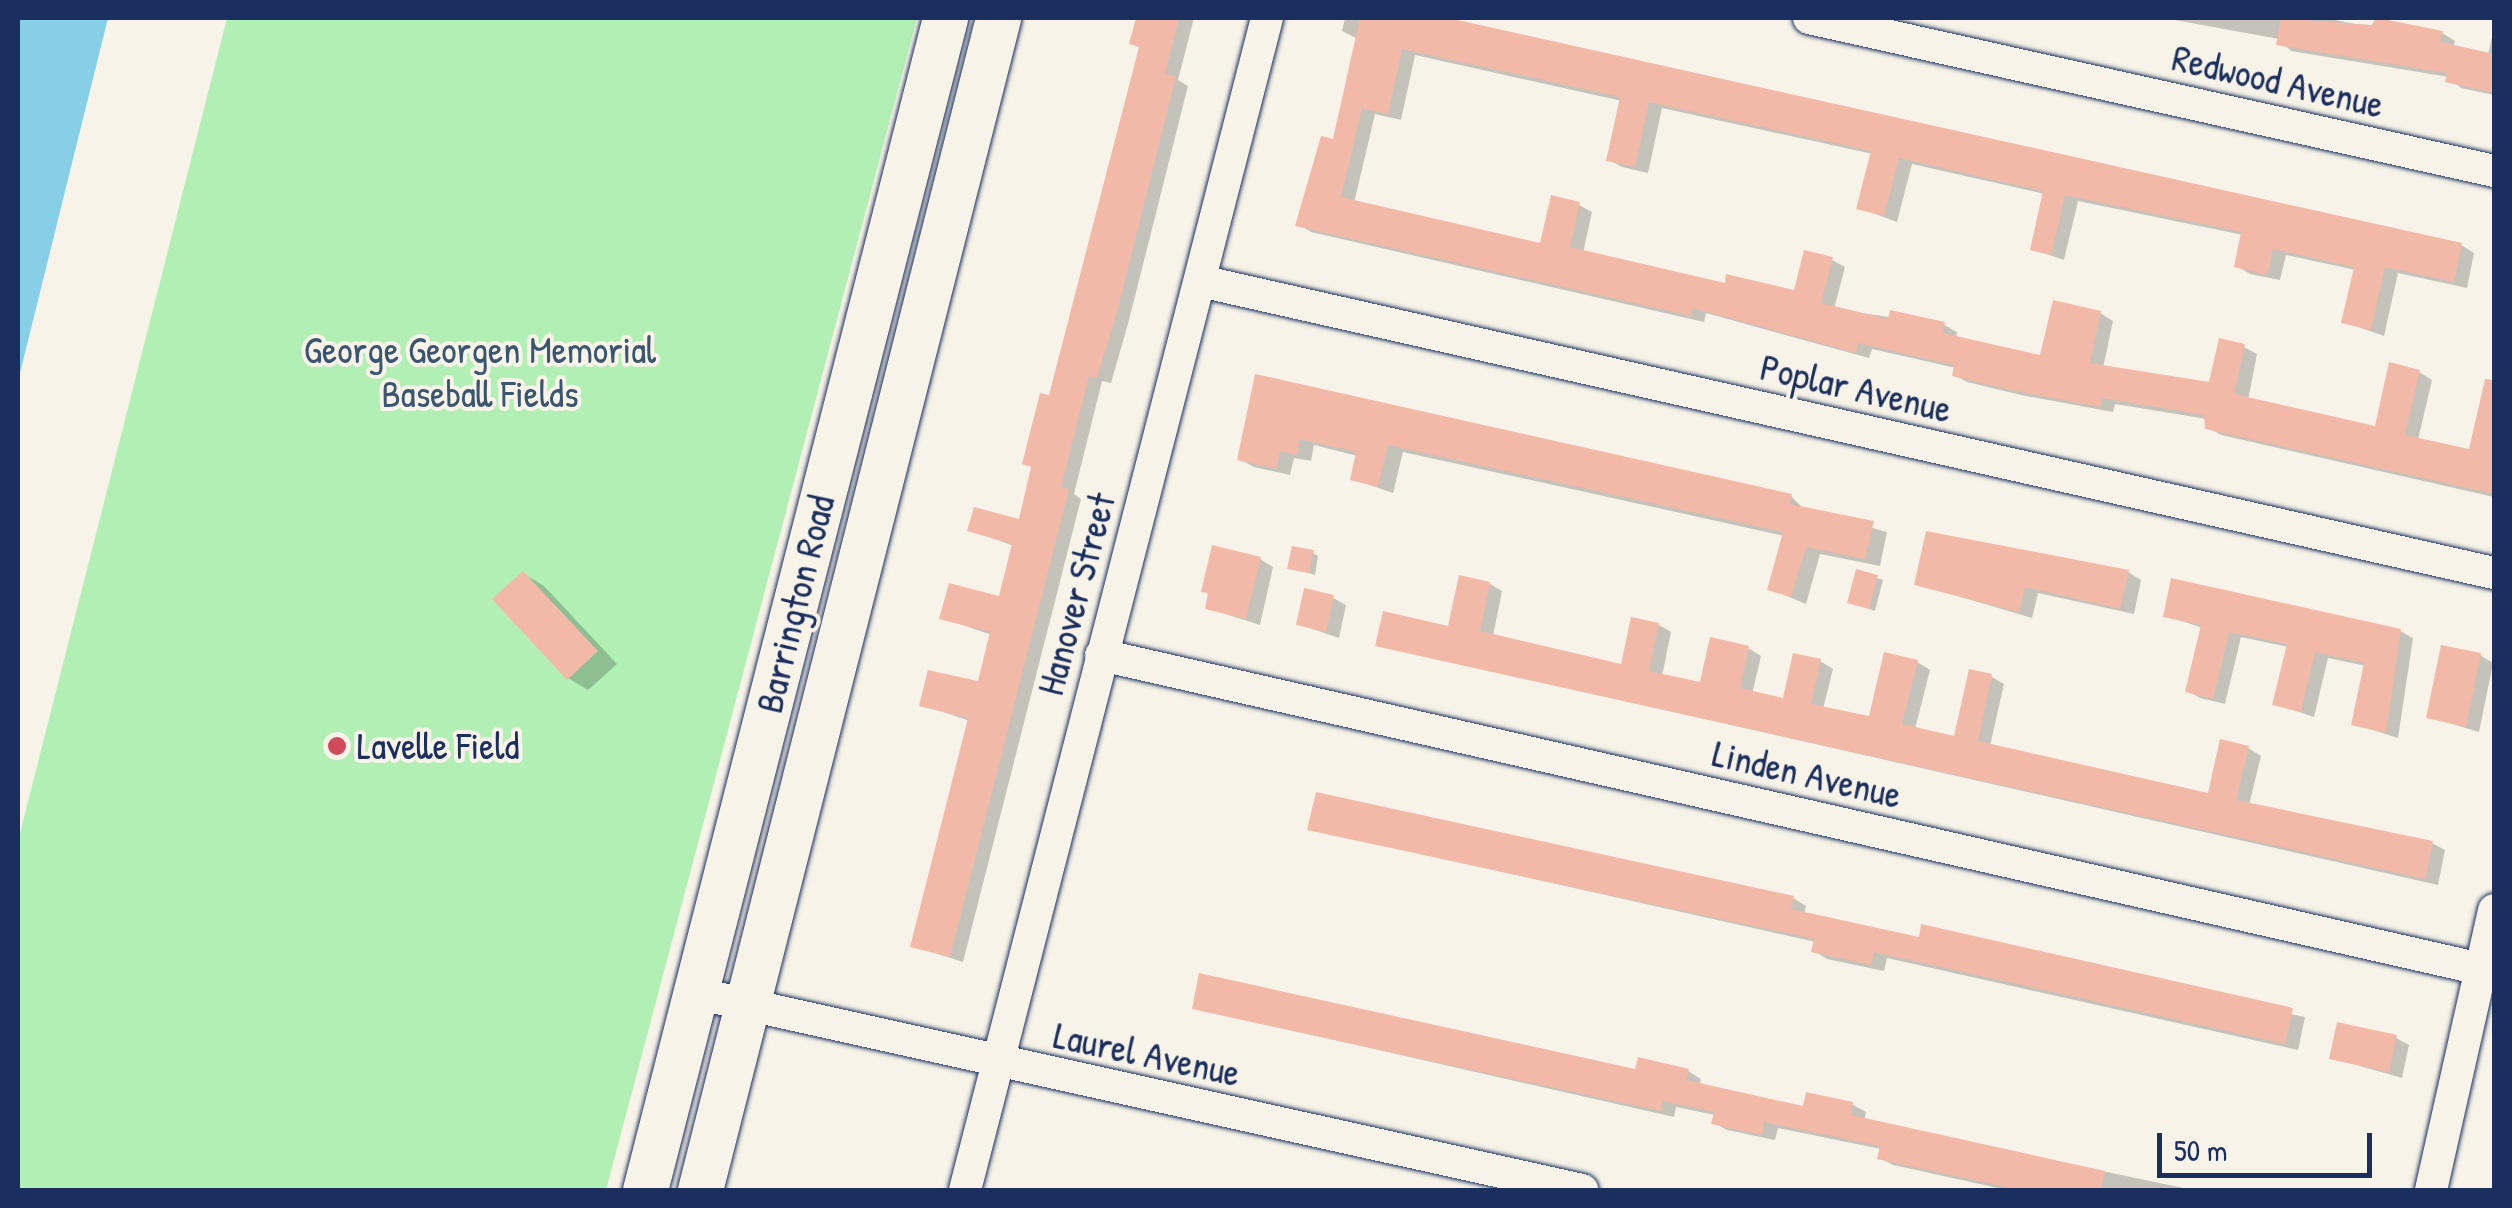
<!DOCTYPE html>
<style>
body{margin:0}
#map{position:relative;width:2512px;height:1208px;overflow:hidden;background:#f7f3e8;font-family:"Patrick Hand",sans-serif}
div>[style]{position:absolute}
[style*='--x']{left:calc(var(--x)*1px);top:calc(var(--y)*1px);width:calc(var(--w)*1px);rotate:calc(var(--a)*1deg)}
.green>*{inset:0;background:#b1efb5}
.water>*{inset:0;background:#86cfe6}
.shadow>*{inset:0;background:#0003}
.building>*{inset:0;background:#f2b9a9}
.roads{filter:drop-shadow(0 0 2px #1b2f5e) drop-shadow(0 0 2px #1b2f5e)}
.street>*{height:32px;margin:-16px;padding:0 16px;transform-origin:16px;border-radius:16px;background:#f7f3e8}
.secondary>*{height:45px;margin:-22.5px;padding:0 22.5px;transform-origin:22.5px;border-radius:22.5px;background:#f7f3e8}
.dots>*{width:28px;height:28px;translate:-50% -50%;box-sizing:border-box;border:5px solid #f7f3e8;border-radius:50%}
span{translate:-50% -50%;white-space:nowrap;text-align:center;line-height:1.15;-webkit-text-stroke:8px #f7f3e8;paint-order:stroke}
.street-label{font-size:38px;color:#1b2f5e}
.park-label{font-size:38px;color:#39556f}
.poi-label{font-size:38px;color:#1b2f5e}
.left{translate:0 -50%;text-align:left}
.frame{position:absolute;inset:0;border:20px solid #1b2f5e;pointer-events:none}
.scale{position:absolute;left:2157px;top:1133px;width:215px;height:45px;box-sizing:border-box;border:5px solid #1b2f5e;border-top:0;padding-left:12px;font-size:30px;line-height:35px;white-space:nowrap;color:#1b2f5e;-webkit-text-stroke:8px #f7f3e8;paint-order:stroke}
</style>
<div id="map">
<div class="green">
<i style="clip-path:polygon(227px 18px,917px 18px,606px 1190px,18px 1190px,18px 841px)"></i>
</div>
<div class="water">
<i style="clip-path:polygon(18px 18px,108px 18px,18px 381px)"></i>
</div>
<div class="shadow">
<i style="clip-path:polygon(1140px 18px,1194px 18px,1178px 80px,1188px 86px,1129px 320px,1111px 383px,1102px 381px,1074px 494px,1081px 499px,963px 962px,913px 946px,970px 721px,922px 705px,980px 684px,992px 635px,942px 618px,1001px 599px,1014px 546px,970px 530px,1021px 522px,1141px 48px,1132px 43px)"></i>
<i style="clip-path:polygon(1345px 18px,1441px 18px,2461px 245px,2474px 253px,2467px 288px,2398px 273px,2384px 336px,2344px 322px,2356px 270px,2286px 255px,2280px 280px,2250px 274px,2237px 266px,2243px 235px,2078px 201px,2064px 260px,2032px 249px,2045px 194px,1912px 164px,1897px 222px,1859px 208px,1873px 154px,1662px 108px,1648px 173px,1622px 167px,1609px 160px,1622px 101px,1415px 55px,1401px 120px,1375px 114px,1354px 203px,1542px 246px,1579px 205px,1592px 212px,1583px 253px,1726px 286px,1796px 293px,1832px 260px,1845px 267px,1834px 309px,1944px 325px,1957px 332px,1956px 338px,2042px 358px,2100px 313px,2113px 321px,2103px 368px,2211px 385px,2244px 347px,2257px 354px,2248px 400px,2377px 429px,2419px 372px,2432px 380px,2418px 440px,2471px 452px,2483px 399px,2494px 401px,2494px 497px,2221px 435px,2207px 427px,2207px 419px,2115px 404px,2113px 412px,2021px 395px,1967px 382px,1954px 375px,1956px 368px,1872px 349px,1869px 358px,1706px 313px,1704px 322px,1311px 232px,1298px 224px,1335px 142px,1358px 39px,1342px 31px)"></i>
<i style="clip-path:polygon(2164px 18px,2326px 18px,2373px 28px,2374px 19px,2442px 33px,2455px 41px,2453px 48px,2488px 55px,2494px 28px,2494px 95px,2461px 88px,2449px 77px,2291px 51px,2279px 39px)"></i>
<i style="clip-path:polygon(1257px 377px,1791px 496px,1804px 509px,1887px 532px,1880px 566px,1820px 554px,1806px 604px,1770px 589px,1785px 536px,1403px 452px,1393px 493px,1352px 479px,1358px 456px,1314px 445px,1311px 461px,1294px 458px,1290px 475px,1254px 467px,1239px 459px)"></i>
<i style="clip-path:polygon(1313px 553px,1318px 556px,1315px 575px,1290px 567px)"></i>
<i style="clip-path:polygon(1260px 559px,1273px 567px,1260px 625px,1207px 608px,1210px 595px,1204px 591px)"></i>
<i style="clip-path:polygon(1858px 572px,1883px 580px,1875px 611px,1850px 602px)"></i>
<i style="clip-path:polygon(2128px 572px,2141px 580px,2134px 614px,2038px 593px,2032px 618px,1917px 584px)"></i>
<i style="clip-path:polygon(524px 574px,544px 586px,617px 664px,588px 690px,568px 678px)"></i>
<i style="clip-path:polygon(1490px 584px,1502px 591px,1493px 636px,1623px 667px,1659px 625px,1671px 632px,1662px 676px,1701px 685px,1748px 648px,1761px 656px,1752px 694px,1785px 701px,1820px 661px,1833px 669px,1823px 709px,1871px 719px,1917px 662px,1930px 670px,1915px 729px,1956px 739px,1971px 672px,1992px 677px,2004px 684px,1990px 746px,2209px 796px,2248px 748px,2261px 756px,2249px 805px,2432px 843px,2445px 850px,2438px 885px,1378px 645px,1450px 629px)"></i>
<i style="clip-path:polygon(1333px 598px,1346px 605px,1339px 638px,1298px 624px)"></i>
<i style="clip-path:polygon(2166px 616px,2400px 631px,2413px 638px,2398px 738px,2354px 724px,2366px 666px,2328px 658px,2314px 717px,2275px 704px,2288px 647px,2241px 637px,2225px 704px,2200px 698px,2188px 691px,2203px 628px)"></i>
<i style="clip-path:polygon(2480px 655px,2493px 663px,2479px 732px,2429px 717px)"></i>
<i style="clip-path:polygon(1310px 829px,1793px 898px,1806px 906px,1804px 914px,2305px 1017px,2298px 1050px,1887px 958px,1884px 971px,1827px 959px,1814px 951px,1816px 942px)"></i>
<i style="clip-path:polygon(1194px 1008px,1637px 1072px,1688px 1071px,1701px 1079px,1699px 1086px,1805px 1109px,1853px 1105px,1866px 1112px,1864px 1121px,2193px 1190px,2007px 1190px,1893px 1165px,1880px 1158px,1881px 1149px,1778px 1128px,1775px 1140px,1727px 1130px,1714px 1123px,1715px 1115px,1676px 1107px,1674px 1117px)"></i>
<i style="clip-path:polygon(2396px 1038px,2409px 1045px,2402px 1078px,2332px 1058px)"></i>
</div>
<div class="building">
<i style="clip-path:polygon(1136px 18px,1179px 18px,1165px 74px,1176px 76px,1117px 312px,1097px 378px,1089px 376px,1061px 487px,1069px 489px,950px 957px,910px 947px,968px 718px,919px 706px,928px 670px,978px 681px,990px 632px,939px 619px,949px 583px,999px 596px,1012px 544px,967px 531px,974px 507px,1019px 519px,1031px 467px,1022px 464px,1040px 393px,1049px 395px,1139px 47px,1129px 44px)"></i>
<i style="clip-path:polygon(1360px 18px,1448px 18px,2462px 243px,2454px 282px,2385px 267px,2371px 330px,2341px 323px,2354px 267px,2273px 249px,2267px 275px,2234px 267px,2241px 232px,2065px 195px,2051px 255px,2030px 250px,2043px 191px,1899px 158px,1884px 216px,1856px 209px,1871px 151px,1649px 102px,1635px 167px,1606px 161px,1620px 97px,1402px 49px,1388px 114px,1362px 108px,1341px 197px,1540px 243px,1551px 195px,1580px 202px,1570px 247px,1725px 283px,1726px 274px,1794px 290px,1804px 250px,1833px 257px,1821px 303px,1888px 319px,1890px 310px,1945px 322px,1943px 333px,2040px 355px,2053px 300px,2101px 311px,2090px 363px,2209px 382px,2219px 338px,2245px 344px,2234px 394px,2375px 426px,2389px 362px,2420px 370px,2405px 435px,2469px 449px,2485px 379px,2494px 380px,2494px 494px,2205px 429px,2204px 415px,2102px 398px,2100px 407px,2006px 389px,1952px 376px,1954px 365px,1858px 343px,1856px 353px,1693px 308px,1691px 316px,1295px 226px,1321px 136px,1333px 139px)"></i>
<i style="clip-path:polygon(2281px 18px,2371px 25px,2378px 18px,2443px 31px,2440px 42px,2494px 54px,2494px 93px,2445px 82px,2447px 73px,2276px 45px)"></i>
<i style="clip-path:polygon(1255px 374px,1792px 494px,1790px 504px,1874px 521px,1865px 559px,1806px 547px,1791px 597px,1767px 590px,1783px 532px,1388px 445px,1378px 487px,1350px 480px,1356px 452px,1300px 439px,1297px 455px,1280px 451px,1276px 469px,1237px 460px)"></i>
<i style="clip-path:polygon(1926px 531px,2129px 570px,2120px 609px,2025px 587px,2019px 612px,1914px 585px)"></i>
<i style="clip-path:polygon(1212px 545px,1261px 557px,1246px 619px,1205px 609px,1208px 593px,1201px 592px)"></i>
<i style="clip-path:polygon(1292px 546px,1314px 550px,1309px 573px,1287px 569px)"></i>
<i style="clip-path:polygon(1856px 569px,1878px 575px,1869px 609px,1847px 603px)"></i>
<i style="clip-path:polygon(523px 571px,598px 651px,567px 680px,492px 599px)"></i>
<i style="clip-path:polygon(1459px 575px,1490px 582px,1480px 631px,1621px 664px,1631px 617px,1659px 623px,1649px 671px,1700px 682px,1710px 637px,1749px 646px,1740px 688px,1783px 698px,1793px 653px,1821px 659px,1811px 704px,1869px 716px,1884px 652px,1918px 660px,1902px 724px,1954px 736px,1969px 669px,1992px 674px,1978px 741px,2208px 793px,2220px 739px,2249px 746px,2236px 800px,2433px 841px,2425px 879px,1375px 646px,1383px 611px,1448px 626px)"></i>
<i style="clip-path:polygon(2171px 578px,2401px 629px,2386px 733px,2351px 725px,2364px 663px,2315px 652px,2301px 712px,2272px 705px,2287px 644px,2229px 632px,2213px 699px,2185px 692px,2201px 625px,2163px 617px)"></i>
<i style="clip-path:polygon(1304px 588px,1334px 595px,1326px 632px,1296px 625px)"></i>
<i style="clip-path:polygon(2441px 645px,2481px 653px,2466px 727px,2426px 718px)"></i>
<i style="clip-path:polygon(1316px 792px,1794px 896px,1791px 909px,1919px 937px,1921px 924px,2293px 1008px,2285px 1044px,1874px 952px,1871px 965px,1811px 952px,1814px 939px,1307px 830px)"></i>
<i style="clip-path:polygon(1199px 973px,1635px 1069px,1638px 1057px,1689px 1069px,1686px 1080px,1803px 1106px,1806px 1092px,1853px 1102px,1851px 1115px,2105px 1171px,2101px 1190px,2019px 1190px,1877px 1159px,1880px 1146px,1764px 1122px,1762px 1135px,1711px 1124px,1714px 1112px,1663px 1101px,1661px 1111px,1192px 1009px)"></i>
<i style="clip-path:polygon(2337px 1022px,2397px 1035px,2389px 1072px,2329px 1059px)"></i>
</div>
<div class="roads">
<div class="street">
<i style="--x:1809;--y:18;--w:702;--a:12.59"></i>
<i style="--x:1200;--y:281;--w:1327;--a:12.72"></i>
<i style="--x:1101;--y:655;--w:1429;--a:12.82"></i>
<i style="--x:695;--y:993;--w:909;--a:12.52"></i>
<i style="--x:965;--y:1190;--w:1210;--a:-75.55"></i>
<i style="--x:2431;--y:1190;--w:287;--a:-77.3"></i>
</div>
<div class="secondary">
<i style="--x:645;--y:1190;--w:1210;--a:-75.64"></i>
<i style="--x:700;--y:1190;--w:1209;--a:-75.73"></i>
</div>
</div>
<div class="dots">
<i style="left:337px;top:746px;background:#d1495b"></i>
</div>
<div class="street-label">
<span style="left:2278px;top:81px;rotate:13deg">Redwood Avenue</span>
<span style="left:1856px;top:388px;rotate:13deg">Poplar Avenue</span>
<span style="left:1076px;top:594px;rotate:-75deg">Hanover Street</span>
<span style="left:795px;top:604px;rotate:-76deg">Barrington Road</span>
<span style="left:1807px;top:774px;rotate:13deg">Linden Avenue</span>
<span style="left:1147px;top:1054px;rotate:12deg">Laurel Avenue</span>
</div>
<div class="park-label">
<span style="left:480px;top:372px">George Georgen Memorial<br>Baseball Fields</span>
</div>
<div class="poi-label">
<span class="left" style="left:357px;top:746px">Lavelle Field</span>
</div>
<div class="frame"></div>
<div class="scale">50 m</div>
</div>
